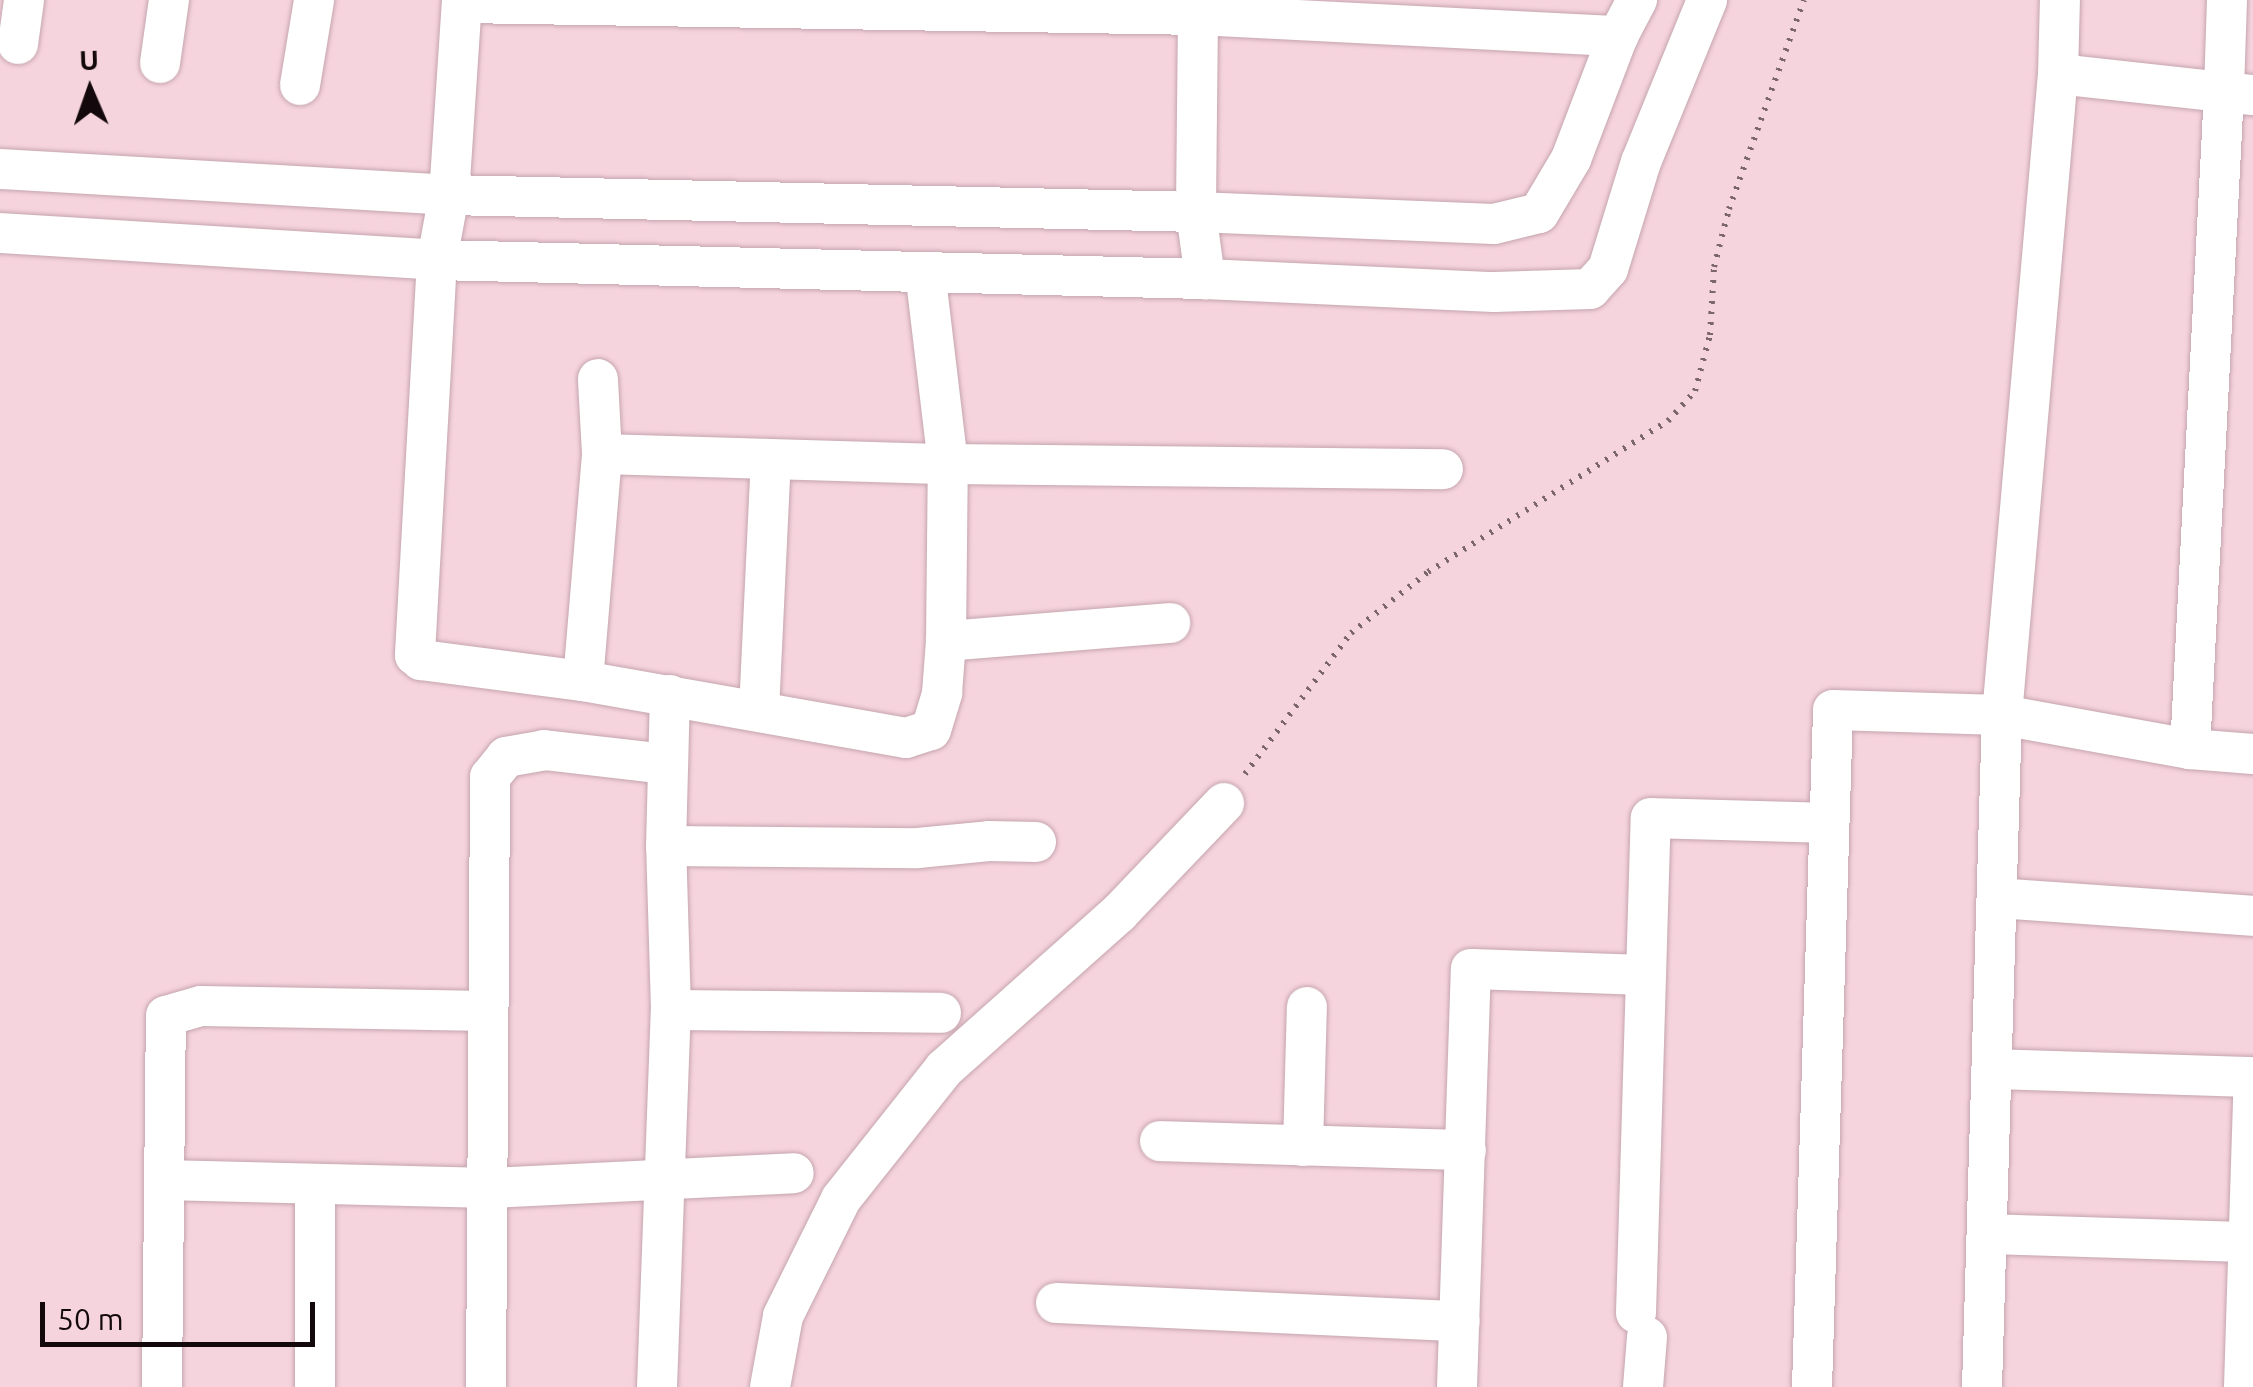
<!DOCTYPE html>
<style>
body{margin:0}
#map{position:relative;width:2253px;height:1387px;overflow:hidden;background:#f6d4de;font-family:Ubuntu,sans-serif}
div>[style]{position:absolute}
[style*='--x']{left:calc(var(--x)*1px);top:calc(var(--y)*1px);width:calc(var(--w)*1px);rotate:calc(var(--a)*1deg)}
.path>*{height:6px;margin-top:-3px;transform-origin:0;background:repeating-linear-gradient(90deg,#7b666d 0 2.5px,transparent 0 10.5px)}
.roads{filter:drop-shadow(0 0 2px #c5a5ae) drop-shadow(0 0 2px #c5a5ae)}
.street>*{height:40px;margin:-20px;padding:0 20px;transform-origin:20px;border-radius:20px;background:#fff}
span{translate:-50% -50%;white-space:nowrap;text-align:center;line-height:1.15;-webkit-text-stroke:10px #f6d4de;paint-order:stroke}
.north{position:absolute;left:40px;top:40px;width:100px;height:100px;-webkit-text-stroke:8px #f6d4de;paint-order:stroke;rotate:358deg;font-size:28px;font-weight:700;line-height:40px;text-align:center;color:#13090c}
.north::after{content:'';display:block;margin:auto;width:35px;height:45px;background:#13090c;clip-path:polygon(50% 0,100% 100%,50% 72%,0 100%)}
.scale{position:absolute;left:40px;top:1302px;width:275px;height:45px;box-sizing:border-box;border:5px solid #13090c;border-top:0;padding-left:12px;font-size:30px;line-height:35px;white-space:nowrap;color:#13090c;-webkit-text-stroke:8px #f6d4de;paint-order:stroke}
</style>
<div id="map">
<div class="path">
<i style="--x:1245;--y:774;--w:176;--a:-53.1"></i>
<i style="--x:1351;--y:633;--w:98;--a:-38.4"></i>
<i style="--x:1428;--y:572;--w:284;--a:-32.2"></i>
<i style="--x:1668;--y:421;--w:40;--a:-48"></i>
<i style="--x:1695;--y:391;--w:58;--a:-75"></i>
<i style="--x:1710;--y:335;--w:68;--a:-86.6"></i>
<i style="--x:1714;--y:267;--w:60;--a:-75.5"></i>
<i style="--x:1729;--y:209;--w:222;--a:-70.3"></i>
</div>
<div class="roads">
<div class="street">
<i style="--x:462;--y:0;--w:195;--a:93.8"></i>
<i style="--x:449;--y:195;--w:66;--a:100.5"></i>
<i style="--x:437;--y:260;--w:396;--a:93.2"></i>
<i style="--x:415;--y:655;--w:8;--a:40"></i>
<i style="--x:421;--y:660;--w:163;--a:7.4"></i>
<i style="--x:583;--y:681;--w:328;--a:10"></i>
<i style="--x:906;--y:738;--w:26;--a:-18"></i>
<i style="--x:931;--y:730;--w:39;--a:-73"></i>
<i style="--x:942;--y:693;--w:52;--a:-85.6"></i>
<i style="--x:946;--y:641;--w:177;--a:-89.4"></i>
<i style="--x:948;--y:464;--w:193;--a:-96.8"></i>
<i style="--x:1203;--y:0;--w:16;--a:108"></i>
<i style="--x:1198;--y:15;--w:197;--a:90.6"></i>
<i style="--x:1196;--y:212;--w:68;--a:82.3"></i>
<i style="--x:2227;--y:0;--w:92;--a:91.9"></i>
<i style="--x:2224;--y:92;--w:29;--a:6"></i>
<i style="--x:462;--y:3;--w:736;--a:0.93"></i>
<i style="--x:1198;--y:15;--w:421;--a:2.9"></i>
<i style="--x:18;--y:44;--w:44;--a:-82.2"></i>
<i style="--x:160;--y:63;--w:64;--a:-81.9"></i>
<i style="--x:2058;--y:74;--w:167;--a:6.2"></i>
<i style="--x:2224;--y:92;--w:658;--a:92.96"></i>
<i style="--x:300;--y:85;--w:86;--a:-80.6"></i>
<i style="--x:0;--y:169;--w:450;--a:3.3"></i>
<i style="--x:449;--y:195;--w:747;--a:1.3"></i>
<i style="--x:1196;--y:212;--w:298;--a:2.3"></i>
<i style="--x:1494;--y:224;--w:46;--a:-13.7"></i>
<i style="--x:1539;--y:213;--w:63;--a:-59.3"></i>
<i style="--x:1571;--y:159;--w:132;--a:-69.1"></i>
<i style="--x:1618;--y:36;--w:41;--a:-62.2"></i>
<i style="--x:0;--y:233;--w:438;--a:3.5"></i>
<i style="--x:437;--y:260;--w:768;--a:1.42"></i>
<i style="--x:1205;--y:279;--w:289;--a:2.6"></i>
<i style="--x:1494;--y:292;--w:96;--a:-1.8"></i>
<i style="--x:1590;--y:289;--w:27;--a:-48"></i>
<i style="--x:1608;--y:269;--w:112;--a:-72.9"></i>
<i style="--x:1641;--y:162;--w:175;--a:-67.8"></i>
<i style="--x:602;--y:454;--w:346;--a:1.7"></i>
<i style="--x:948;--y:464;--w:495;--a:0.6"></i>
<i style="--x:946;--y:641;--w:225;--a:-4.6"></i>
<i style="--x:583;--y:681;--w:228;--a:-85.2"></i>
<i style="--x:602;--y:454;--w:75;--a:-93.1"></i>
<i style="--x:759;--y:711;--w:251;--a:-87.3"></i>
<i style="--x:666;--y:846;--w:252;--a:0.5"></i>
<i style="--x:918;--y:848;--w:71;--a:-5.6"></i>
<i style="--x:989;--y:841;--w:47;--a:1.2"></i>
<i style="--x:1997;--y:898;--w:257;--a:4"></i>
<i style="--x:671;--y:1010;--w:270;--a:0.6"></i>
<i style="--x:1992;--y:1069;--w:261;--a:1.8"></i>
<i style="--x:1160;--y:1141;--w:306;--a:1.7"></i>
<i style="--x:1303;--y:1146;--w:139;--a:-88.4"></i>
<i style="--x:164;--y:1180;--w:326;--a:1.4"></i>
<i style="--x:490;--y:1188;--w:304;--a:-2.8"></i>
<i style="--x:315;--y:1184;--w:203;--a:90"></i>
<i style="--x:1987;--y:1234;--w:261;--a:1.8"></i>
<i style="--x:1056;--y:1303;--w:404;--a:2.6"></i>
<i style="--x:1636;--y:1313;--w:495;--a:-88.3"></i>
<i style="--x:1651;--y:818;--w:178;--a:1.6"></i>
<i style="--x:162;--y:1387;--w:371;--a:-89.4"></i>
<i style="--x:166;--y:1016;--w:36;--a:-16"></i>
<i style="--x:201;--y:1006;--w:287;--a:1"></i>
<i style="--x:486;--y:1387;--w:610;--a:-89.62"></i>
<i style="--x:490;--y:777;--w:26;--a:-51"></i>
<i style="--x:506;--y:757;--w:39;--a:-10"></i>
<i style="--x:544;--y:750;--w:124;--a:6.5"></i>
<i style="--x:657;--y:1387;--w:377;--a:-87.9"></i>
<i style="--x:671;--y:1010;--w:164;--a:-91.7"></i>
<i style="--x:666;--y:846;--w:151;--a:-88.5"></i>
<i style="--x:770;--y:1387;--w:72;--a:-79.6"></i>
<i style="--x:783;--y:1316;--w:131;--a:-63.6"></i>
<i style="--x:841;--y:1199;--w:166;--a:-51.6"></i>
<i style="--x:944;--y:1069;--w:234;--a:-41.7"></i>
<i style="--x:1119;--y:913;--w:152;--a:-46.3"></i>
<i style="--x:1457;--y:1387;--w:418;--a:-88.1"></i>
<i style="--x:1471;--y:969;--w:175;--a:2"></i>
<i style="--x:1643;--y:1387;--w:50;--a:-85.4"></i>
<i style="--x:1812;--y:1387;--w:677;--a:-88.22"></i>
<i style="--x:1833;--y:710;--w:169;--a:1.7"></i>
<i style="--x:2002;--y:715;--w:191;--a:10.3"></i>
<i style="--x:2190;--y:749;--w:63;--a:4.5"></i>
<i style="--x:1982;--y:1387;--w:672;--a:-88.3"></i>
<i style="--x:2002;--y:715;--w:643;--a:-85.01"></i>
<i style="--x:2058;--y:74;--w:74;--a:-88.5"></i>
<i style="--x:2244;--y:1387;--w:294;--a:-88.2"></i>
</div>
</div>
<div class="north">U</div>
<div class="scale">50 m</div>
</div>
